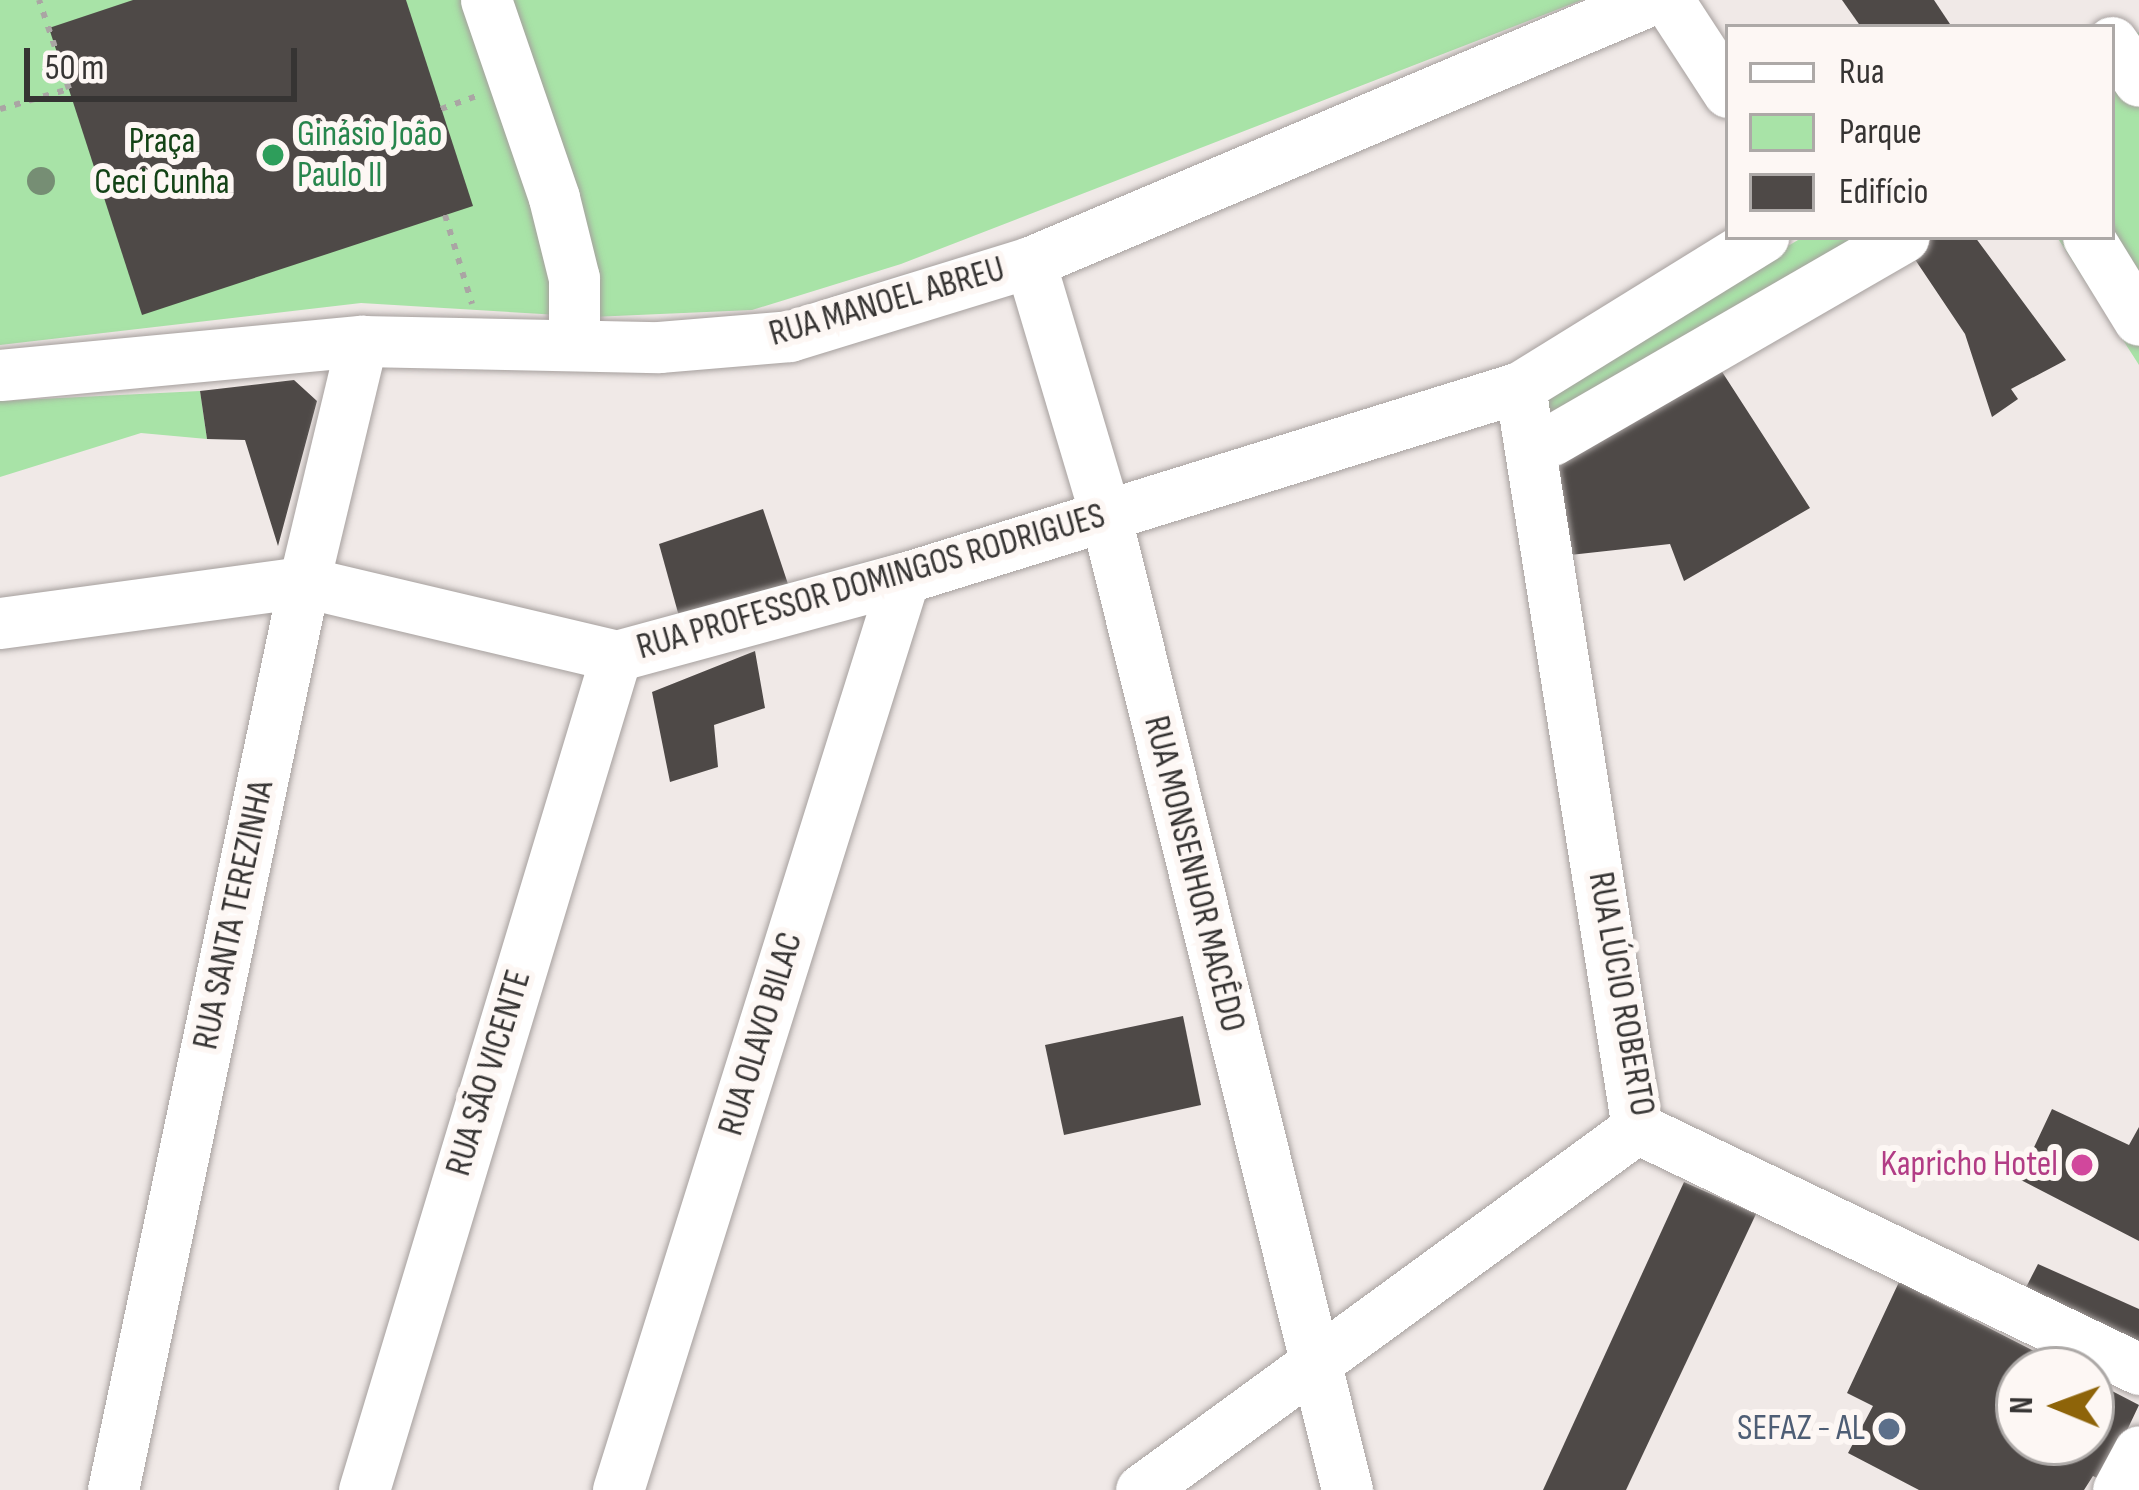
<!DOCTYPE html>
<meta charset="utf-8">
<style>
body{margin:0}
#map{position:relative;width:2139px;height:1490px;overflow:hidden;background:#f0e9e7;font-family:"Sofia Sans Condensed",sans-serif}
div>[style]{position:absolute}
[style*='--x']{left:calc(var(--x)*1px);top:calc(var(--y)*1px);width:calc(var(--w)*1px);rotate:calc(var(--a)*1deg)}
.green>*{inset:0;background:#a8e3a7}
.building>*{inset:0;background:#4e4947}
.path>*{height:6px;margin-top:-3px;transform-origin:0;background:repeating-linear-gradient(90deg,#aaa5a4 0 6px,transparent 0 15px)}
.roads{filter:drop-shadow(0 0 3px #a6a09e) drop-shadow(0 0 3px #a6a09e)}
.minor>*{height:51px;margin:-25.5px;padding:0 25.5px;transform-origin:25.5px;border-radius:25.5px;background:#fff}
.trees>*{width:28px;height:28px;margin:-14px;border-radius:50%;background:#768e74}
.dots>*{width:33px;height:33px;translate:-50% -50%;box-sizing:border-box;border:6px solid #fdf7f4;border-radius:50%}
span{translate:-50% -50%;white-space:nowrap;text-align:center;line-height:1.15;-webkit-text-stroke:12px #fdf7f4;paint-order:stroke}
.leisure-label{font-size:36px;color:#27864d}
.left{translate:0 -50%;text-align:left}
.park-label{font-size:36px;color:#134316}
.street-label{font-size:36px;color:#363433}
.hotel-label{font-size:36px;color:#b23c85}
.right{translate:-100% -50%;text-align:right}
.service-label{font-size:36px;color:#4e5e75}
.legend{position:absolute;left:1725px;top:24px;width:390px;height:216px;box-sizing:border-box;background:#fdf7f4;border:3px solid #ada9a7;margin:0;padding:15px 21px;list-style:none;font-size:36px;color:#363433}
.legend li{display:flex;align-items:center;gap:24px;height:60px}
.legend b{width:60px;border:3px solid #ada9a7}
.north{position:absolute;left:1995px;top:1346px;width:120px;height:120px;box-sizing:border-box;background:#fdf7f4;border:3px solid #ada9a7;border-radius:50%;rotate:271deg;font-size:33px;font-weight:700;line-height:48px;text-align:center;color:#363433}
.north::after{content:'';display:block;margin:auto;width:42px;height:54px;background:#8e6409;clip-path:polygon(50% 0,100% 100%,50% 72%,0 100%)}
.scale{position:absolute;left:24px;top:48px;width:273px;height:54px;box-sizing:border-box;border:6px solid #363433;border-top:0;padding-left:15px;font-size:36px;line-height:42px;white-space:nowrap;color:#363433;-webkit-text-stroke:9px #fdf7f4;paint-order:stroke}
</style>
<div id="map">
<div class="green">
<i style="clip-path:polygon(0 0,1582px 0,901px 264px,752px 310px,592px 317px,361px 303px,0 345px)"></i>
<i style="clip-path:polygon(2139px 32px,2139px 365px,2057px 237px,2112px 237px,2112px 49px)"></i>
<i style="clip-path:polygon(1803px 237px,1935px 237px,1558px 458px,1541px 393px)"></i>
<i style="clip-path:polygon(200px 391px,207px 439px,141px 433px,0 477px,0 401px)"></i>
</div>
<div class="building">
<i style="clip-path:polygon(133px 0,406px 0,473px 206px,142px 315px,49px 28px)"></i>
<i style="clip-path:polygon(1842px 0,1934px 0,1952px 27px,1861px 27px)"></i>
<i style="clip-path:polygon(1935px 237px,1975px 237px,2066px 360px,2011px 389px,2018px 399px,1992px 417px,1965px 334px,1910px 252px)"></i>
<i style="clip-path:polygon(1717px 364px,1810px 508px,1684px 581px,1670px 544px,1570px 555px,1558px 458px)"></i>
<i style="clip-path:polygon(294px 380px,317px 401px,278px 546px,245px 440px,207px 439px,200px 391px)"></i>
<i style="clip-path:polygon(763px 509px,789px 587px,680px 620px,659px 544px)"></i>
<i style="clip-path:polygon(755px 651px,765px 708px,714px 725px,718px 767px,670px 782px,652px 692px)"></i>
<i style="clip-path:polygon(1183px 1016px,1201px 1105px,1064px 1135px,1045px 1045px)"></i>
<i style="clip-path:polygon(2052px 1109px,2129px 1145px,2139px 1127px,2139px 1241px,2019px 1179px)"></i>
<i style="clip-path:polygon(1684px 1182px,1756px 1214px,1626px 1490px,1543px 1490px)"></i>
<i style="clip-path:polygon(2038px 1264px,2139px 1309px,2139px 1355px,2019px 1301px)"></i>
<i style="clip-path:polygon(1899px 1282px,2071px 1370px,2019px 1370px,2019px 1442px,2091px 1442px,2091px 1380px,2139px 1405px,2103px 1481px,2093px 1476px,2084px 1490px,1919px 1490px,1848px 1453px,1873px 1406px,1847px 1393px)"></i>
</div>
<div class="path">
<i style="--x:0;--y:109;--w:72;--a:-16.2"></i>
<i style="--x:69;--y:89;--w:94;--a:-108.6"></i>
<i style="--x:441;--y:109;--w:38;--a:-20"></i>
<i style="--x:445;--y:215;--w:93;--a:73.1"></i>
</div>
<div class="roads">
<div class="minor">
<i style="--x:486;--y:0;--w:209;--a:71"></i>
<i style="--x:554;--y:198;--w:82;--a:76"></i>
<i style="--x:574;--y:278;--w:67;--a:90"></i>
<i style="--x:1668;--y:0;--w:110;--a:56.9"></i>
<i style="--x:2112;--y:42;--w:47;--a:55.3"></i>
<i style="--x:2088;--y:237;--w:97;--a:58.4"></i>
<i style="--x:1030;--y:262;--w:263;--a:73.4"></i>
<i style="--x:1105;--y:514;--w:1006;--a:76.07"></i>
<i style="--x:0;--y:375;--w:364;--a:-5.4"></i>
<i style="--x:362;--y:341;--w:297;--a:1.2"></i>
<i style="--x:659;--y:347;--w:131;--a:-4.8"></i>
<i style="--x:790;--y:336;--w:251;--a:-17.1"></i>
<i style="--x:1030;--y:262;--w:673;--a:-22.91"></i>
<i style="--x:1520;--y:387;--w:750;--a:81.03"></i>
<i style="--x:1552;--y:440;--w:406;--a:-30"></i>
<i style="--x:0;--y:623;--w:307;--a:-7.7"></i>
<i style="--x:304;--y:582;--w:321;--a:13.3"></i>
<i style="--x:616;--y:656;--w:298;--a:-15.2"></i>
<i style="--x:904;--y:578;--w:645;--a:-17.23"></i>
<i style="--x:1520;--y:387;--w:286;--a:-31.7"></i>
<i style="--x:1637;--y:1128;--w:557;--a:25.64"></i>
<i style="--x:113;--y:1490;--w:928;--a:-78.12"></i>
<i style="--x:304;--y:582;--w:248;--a:-76.5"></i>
<i style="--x:364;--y:1490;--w:871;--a:-73.19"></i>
<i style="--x:618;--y:1490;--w:956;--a:-72.59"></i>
<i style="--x:1141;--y:1490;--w:614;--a:-36.12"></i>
<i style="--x:2118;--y:1490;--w:44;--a:-61.7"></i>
</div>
</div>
<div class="trees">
<i style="left:41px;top:181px"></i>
</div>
<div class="dots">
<i style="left:273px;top:155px;background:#2e9e5b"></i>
<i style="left:2082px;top:1165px;background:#d1479c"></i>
<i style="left:1889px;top:1429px;background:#5c6f8a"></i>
</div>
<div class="leisure-label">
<span class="left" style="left:297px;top:155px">Ginásio João<br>Paulo II</span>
</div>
<div class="park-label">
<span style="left:162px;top:162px">Praça<br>Ceci Cunha</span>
</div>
<div class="street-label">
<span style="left:887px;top:302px;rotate:-16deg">RUA MANOEL ABREU</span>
<span style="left:871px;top:582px;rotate:-16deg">RUA PROFESSOR DOMINGOS RODRIGUES</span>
<span style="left:1194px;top:874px;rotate:76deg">RUA MONSENHOR MACÊDO</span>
<span style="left:234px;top:915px;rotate:-78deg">RUA SANTA TEREZINHA</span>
<span style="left:1621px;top:994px;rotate:80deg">RUA LÚCIO ROBERTO</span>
<span style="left:761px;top:1034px;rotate:-73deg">RUA OLAVO BILAC</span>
<span style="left:489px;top:1073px;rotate:-73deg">RUA SÃO VICENTE</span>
</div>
<div class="hotel-label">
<span class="right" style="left:2058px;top:1165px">Kapricho Hotel</span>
</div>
<div class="service-label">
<span class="right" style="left:1865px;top:1429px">SEFAZ - AL</span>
</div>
<ul class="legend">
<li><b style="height:15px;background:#fff"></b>Rua</li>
<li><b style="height:33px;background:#a8e3a7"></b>Parque</li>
<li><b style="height:33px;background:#4e4947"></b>Edifício</li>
</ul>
<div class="north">N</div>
<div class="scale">50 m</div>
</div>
